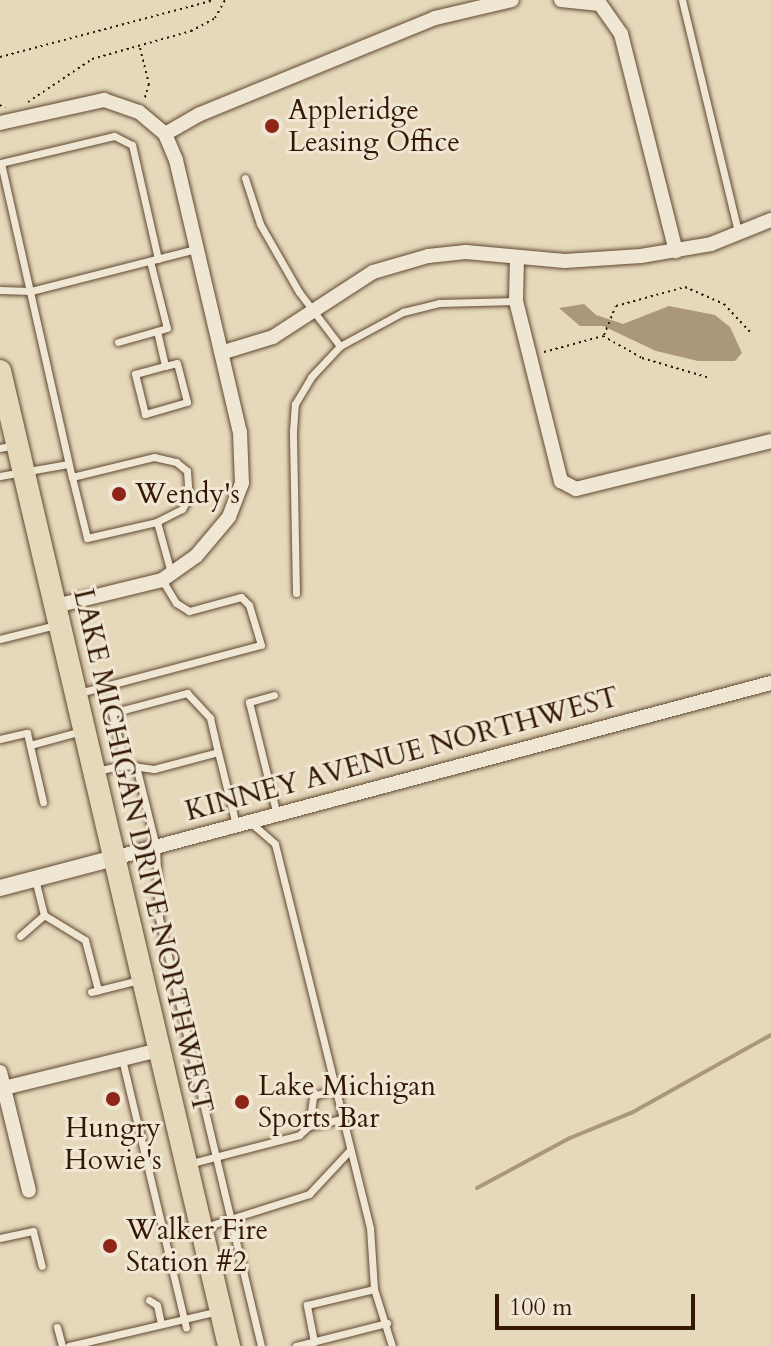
<!DOCTYPE html>
<style>
body{margin:0}
#map{position:relative;width:771px;height:1346px;overflow:hidden;background:#e6d8bb;font-family:Cardo,serif}
div>[style]{position:absolute}
[style*='--x']{left:calc(var(--x)*1px);top:calc(var(--y)*1px);width:calc(var(--w)*1px);rotate:calc(var(--a)*1deg)}
.water>*{inset:0;background:#aa977c}
.stream>*{height:4px;margin:-2px;padding:0 2px;transform-origin:2px;border-radius:2px;background:#aa977c}
.path>*{height:2px;margin-top:-1px;transform-origin:0;background:repeating-linear-gradient(90deg,#351803 0 2px,transparent 0 6px)}
.roads{filter:drop-shadow(0 0 2px #614831) drop-shadow(0 0 2px #614831)}
.service>*{height:7px;margin:-3.5px;padding:0 3.5px;transform-origin:3.5px;border-radius:3.5px;background:#efe6d3}
.minor>*{height:14px;margin:-7px;padding:0 7px;transform-origin:7px;border-radius:7px;background:#efe6d3}
.tertiary>*{height:16px;margin:-8px;padding:0 8px;transform-origin:8px;border-radius:8px;background:#efe6d3}
.trunk>*{height:22px;margin:-11px;padding:0 11px;transform-origin:11px;border-radius:11px;background:#e6d8bb}
.dots>*{width:22px;height:22px;translate:-50% -50%;box-sizing:border-box;border:4px solid #efe6d3;border-radius:50%}
span{translate:-50% -50%;white-space:nowrap;text-align:center;line-height:1.15;-webkit-text-stroke:6px #efe6d3;paint-order:stroke}
.poi-label{font-size:28px;color:#351803}
.left{translate:0 -50%;text-align:left}
.street-label{font-size:28px;color:#351803}
.scale{position:absolute;left:495px;top:1294px;width:200px;height:36px;box-sizing:border-box;border:4px solid #351803;border-top:0;padding-left:10px;font-size:24px;line-height:28px;white-space:nowrap;color:#351803;-webkit-text-stroke:6px #efe6d3;paint-order:stroke}
</style>
<div id="map">
<div class="water">
<i style="clip-path:polygon(584px 304px,596px 315px,623px 324px,669px 306px,715px 315px,730px 327px,742px 353px,735px 361px,698px 361px,656px 351px,603px 326px,580px 326px,559px 308px)"></i>
</div>
<div class="stream">
<i style="--x:477;--y:1188;--w:106;--a:-28.3"></i>
<i style="--x:570;--y:1138;--w:68;--a:-22.4"></i>
<i style="--x:633;--y:1112;--w:158;--a:-29.2"></i>
</div>
<div class="path">
<i style="--x:140;--y:48;--w:37;--a:76"></i>
<i style="--x:149;--y:84;--w:17;--a:107"></i>
<i style="--x:0;--y:57;--w:221;--a:-14.9"></i>
<i style="--x:28;--y:102;--w:77;--a:-33.9"></i>
<i style="--x:92;--y:59;--w:103;--a:-15.8"></i>
<i style="--x:191;--y:31;--w:27;--a:-28"></i>
<i style="--x:215;--y:18;--w:21;--a:-61"></i>
<i style="--x:0;--y:105;--w:6;--a:31"></i>
<i style="--x:604;--y:335;--w:31;--a:-68"></i>
<i style="--x:616;--y:306;--w:72;--a:-15.4"></i>
<i style="--x:685;--y:287;--w:43;--a:23.6"></i>
<i style="--x:724;--y:304;--w:38;--a:47"></i>
<i style="--x:544;--y:352;--w:61;--a:-15.2"></i>
<i style="--x:603;--y:336;--w:45;--a:29.4"></i>
<i style="--x:642;--y:358;--w:71;--a:16.4"></i>
</div>
<div class="roads">
<div class="service">
<i style="--x:682;--y:0;--w:242;--a:76.4"></i>
<i style="--x:245;--y:178;--w:48;--a:71.9"></i>
<i style="--x:260;--y:224;--w:78;--a:60.2"></i>
<i style="--x:299;--y:292;--w:68;--a:52.8"></i>
<i style="--x:158;--y:259;--w:117;--a:-102.8"></i>
<i style="--x:132;--y:145;--w:20;--a:-153"></i>
<i style="--x:114;--y:136;--w:116;--a:166.6"></i>
<i style="--x:1;--y:163;--w:322;--a:77.3"></i>
<i style="--x:72;--y:477;--w:84;--a:-13.7"></i>
<i style="--x:154;--y:457;--w:23;--a:13"></i>
<i style="--x:176;--y:462;--w:14;--a:39"></i>
<i style="--x:187;--y:471;--w:26;--a:86"></i>
<i style="--x:189;--y:497;--w:14;--a:120"></i>
<i style="--x:182;--y:509;--w:28;--a:153"></i>
<i style="--x:157;--y:522;--w:53;--a:74.6"></i>
<i style="--x:150;--y:261;--w:69;--a:75.8"></i>
<i style="--x:167;--y:328;--w:10;--a:163"></i>
<i style="--x:157;--y:331;--w:36;--a:77"></i>
<i style="--x:165;--y:366;--w:12;--a:-14"></i>
<i style="--x:177;--y:363;--w:40;--a:75.6"></i>
<i style="--x:187;--y:402;--w:44;--a:164.1"></i>
<i style="--x:145;--y:414;--w:41;--a:-104"></i>
<i style="--x:135;--y:374;--w:31;--a:-15"></i>
<i style="--x:0;--y:290;--w:31;--a:2"></i>
<i style="--x:31;--y:291;--w:170;--a:-14.3"></i>
<i style="--x:118;--y:342;--w:41;--a:-15.8"></i>
<i style="--x:0;--y:448;--w:14;--a:-12"></i>
<i style="--x:0;--y:476;--w:69;--a:-10"></i>
<i style="--x:72;--y:477;--w:63;--a:76.2"></i>
<i style="--x:87;--y:538;--w:72;--a:-12.9"></i>
<i style="--x:296;--y:593;--w:162;--a:-91.1"></i>
<i style="--x:293;--y:431;--w:27;--a:-86"></i>
<i style="--x:295;--y:404;--w:31;--a:-59"></i>
<i style="--x:311;--y:377;--w:42;--a:-46.9"></i>
<i style="--x:340;--y:346;--w:72;--a:-28.4"></i>
<i style="--x:403;--y:312;--w:37;--a:-14"></i>
<i style="--x:439;--y:303;--w:77;--a:-1.5"></i>
<i style="--x:0;--y:639;--w:58;--a:-14"></i>
<i style="--x:79;--y:693;--w:188;--a:-14.8"></i>
<i style="--x:261;--y:645;--w:42;--a:-106.7"></i>
<i style="--x:249;--y:605;--w:11;--a:-135"></i>
<i style="--x:241;--y:597;--w:54;--a:164.9"></i>
<i style="--x:189;--y:611;--w:15;--a:-148"></i>
<i style="--x:176;--y:603;--w:27;--a:-121"></i>
<i style="--x:274;--y:695;--w:26;--a:164"></i>
<i style="--x:249;--y:702;--w:116;--a:76.1"></i>
<i style="--x:0;--y:739;--w:28;--a:-13"></i>
<i style="--x:27;--y:733;--w:71;--a:76.9"></i>
<i style="--x:30;--y:745;--w:54;--a:-15.1"></i>
<i style="--x:125;--y:765;--w:54;--a:-104"></i>
<i style="--x:112;--y:713;--w:78;--a:-14.9"></i>
<i style="--x:187;--y:693;--w:34;--a:47"></i>
<i style="--x:210;--y:718;--w:35;--a:77"></i>
<i style="--x:136;--y:766;--w:83;--a:76.1"></i>
<i style="--x:156;--y:847;--w:71;--a:87.6"></i>
<i style="--x:159;--y:918;--w:440;--a:76.6"></i>
<i style="--x:96;--y:771;--w:30;--a:-12"></i>
<i style="--x:125;--y:765;--w:29;--a:8"></i>
<i style="--x:154;--y:769;--w:66;--a:-14.9"></i>
<i style="--x:218;--y:752;--w:75;--a:76.1"></i>
<i style="--x:250;--y:822;--w:33;--a:41"></i>
<i style="--x:275;--y:844;--w:396;--a:76.1"></i>
<i style="--x:370;--y:1228;--w:61;--a:86.2"></i>
<i style="--x:374;--y:1289;--w:60;--a:72.5"></i>
<i style="--x:35;--y:879;--w:37;--a:76"></i>
<i style="--x:20;--y:936;--w:32;--a:-41"></i>
<i style="--x:44;--y:915;--w:48;--a:31.4"></i>
<i style="--x:85;--y:940;--w:52;--a:75.4"></i>
<i style="--x:91;--y:992;--w:49;--a:-14"></i>
<i style="--x:122;--y:1059;--w:276;--a:76.6"></i>
<i style="--x:309;--y:1126;--w:35;--a:-12"></i>
<i style="--x:188;--y:1164;--w:115;--a:-14.6"></i>
<i style="--x:299;--y:1135;--w:13;--a:-42"></i>
<i style="--x:309;--y:1126;--w:30;--a:-82"></i>
<i style="--x:313;--y:1096;--w:24;--a:-17"></i>
<i style="--x:205;--y:1227;--w:109;--a:-17.6"></i>
<i style="--x:309;--y:1194;--w:60;--a:-47"></i>
<i style="--x:0;--y:1238;--w:34;--a:-12"></i>
<i style="--x:33;--y:1231;--w:36;--a:76"></i>
<i style="--x:149;--y:1300;--w:9;--a:32"></i>
<i style="--x:157;--y:1305;--w:19;--a:78"></i>
<i style="--x:57;--y:1327;--w:20;--a:75"></i>
<i style="--x:314;--y:1342;--w:38;--a:-101"></i>
<i style="--x:307;--y:1305;--w:69;--a:-13.4"></i>
<i style="--x:69;--y:1346;--w:153;--a:-13.2"></i>
<i style="--x:296;--y:1346;--w:94;--a:-14.2"></i>
</div>
<div class="minor">
<i style="--x:561;--y:0;--w:39;--a:6"></i>
<i style="--x:600;--y:4;--w:37;--a:55"></i>
<i style="--x:621;--y:34;--w:224;--a:75.8"></i>
<i style="--x:0;--y:123;--w:107;--a:-12.5"></i>
<i style="--x:104;--y:100;--w:37;--a:19"></i>
<i style="--x:139;--y:112;--w:34;--a:40"></i>
<i style="--x:165;--y:134;--w:28;--a:67"></i>
<i style="--x:176;--y:160;--w:279;--a:76.8"></i>
<i style="--x:240;--y:432;--w:51;--a:87.8"></i>
<i style="--x:242;--y:483;--w:36;--a:111"></i>
<i style="--x:229;--y:517;--w:51;--a:130.2"></i>
<i style="--x:196;--y:556;--w:42;--a:144.8"></i>
<i style="--x:162;--y:580;--w:110;--a:166.3"></i>
<i style="--x:165;--y:134;--w:40;--a:-29.7"></i>
<i style="--x:200;--y:114;--w:254;--a:-22.2"></i>
<i style="--x:435;--y:18;--w:79;--a:-13.2"></i>
<i style="--x:517;--y:257;--w:44;--a:91.3"></i>
<i style="--x:516;--y:301;--w:186;--a:76"></i>
<i style="--x:561;--y:481;--w:17;--a:28"></i>
<i style="--x:576;--y:489;--w:201;--a:-13.8"></i>
<i style="--x:224;--y:352;--w:51;--a:-17"></i>
<i style="--x:273;--y:337;--w:119;--a:-33"></i>
<i style="--x:373;--y:272;--w:57;--a:-16.2"></i>
<i style="--x:428;--y:256;--w:38;--a:-6"></i>
<i style="--x:466;--y:252;--w:99;--a:5.2"></i>
<i style="--x:565;--y:261;--w:76;--a:-3.8"></i>
<i style="--x:641;--y:256;--w:71;--a:-9.7"></i>
<i style="--x:711;--y:244;--w:65;--a:-21.8"></i>
<i style="--x:114;--y:858;--w:680;--a:-14.92"></i>
<i style="--x:0;--y:1072;--w:122;--a:76.3"></i>
<i style="--x:0;--y:1089;--w:164;--a:-13.8"></i>
</div>
<div class="tertiary">
<i style="--x:0;--y:888;--w:118;--a:-14.7"></i>
</div>
<div class="trunk">
<i style="--x:0;--y:371;--w:1002;--a:76.78"></i>
</div>
</div>
<div class="dots">
<i style="left:272px;top:126px;background:#8f2418"></i>
<i style="left:119px;top:494px;background:#8f2418"></i>
<i style="left:113px;top:1099px;background:#8f2418"></i>
<i style="left:242px;top:1102px;background:#8f2418"></i>
<i style="left:110px;top:1246px;background:#8f2418"></i>
</div>
<div class="poi-label">
<span class="left" style="left:288px;top:126px">Appleridge<br>Leasing Office</span>
<span class="left" style="left:135px;top:494px">Wendy's</span>
<span class="left" style="left:258px;top:1102px">Lake Michigan<br>Sports Bar</span>
<span style="left:113px;top:1144px">Hungry<br>Howie's</span>
<span class="left" style="left:126px;top:1246px">Walker Fire<br>Station #2</span>
</div>
<div class="street-label">
<span style="left:402px;top:754px;rotate:-15deg">KINNEY AVENUE NORTHWEST</span>
<span style="left:143px;top:851px;rotate:77deg">LAKE MICHIGAN DRIVE NORTHWEST</span>
</div>
<div class="scale">100 m</div>
</div>
